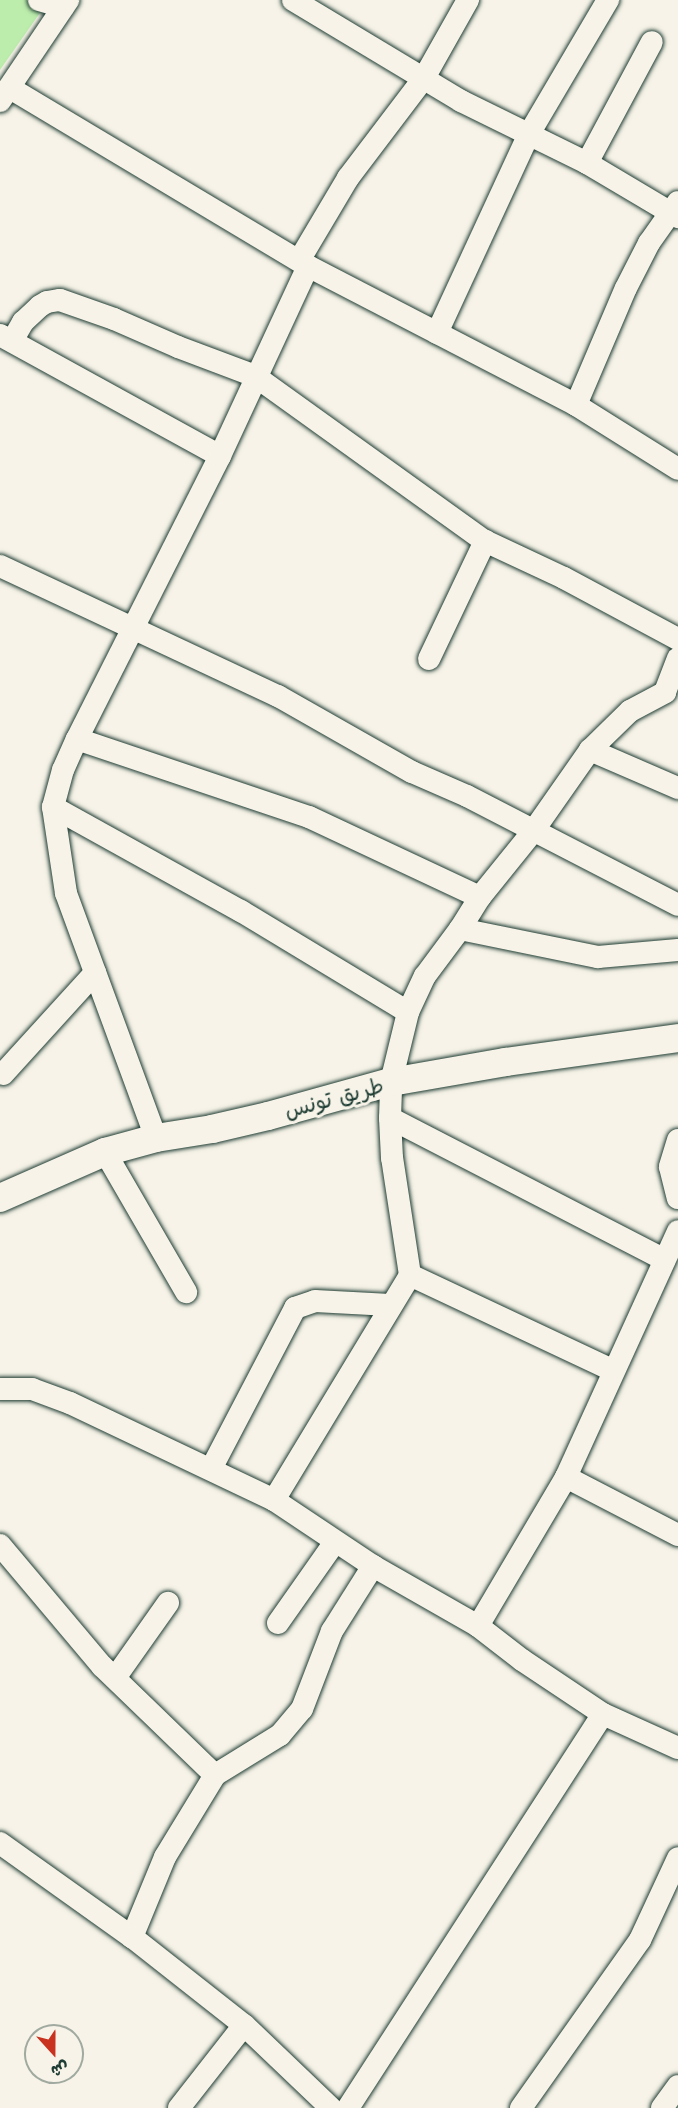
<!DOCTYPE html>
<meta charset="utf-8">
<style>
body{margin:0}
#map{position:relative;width:678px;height:2108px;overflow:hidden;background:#f7f3e8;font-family:"Shantell Sans","Playpen Sans Arabic",sans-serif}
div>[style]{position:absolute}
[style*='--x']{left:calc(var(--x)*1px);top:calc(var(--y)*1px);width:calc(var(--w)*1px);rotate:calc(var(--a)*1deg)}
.green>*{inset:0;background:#bdedad}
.roads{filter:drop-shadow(0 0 2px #1f3d34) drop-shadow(0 0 2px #1f3d34)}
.minor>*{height:22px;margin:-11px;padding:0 11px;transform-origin:11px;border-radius:11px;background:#f7f3e8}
.major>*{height:28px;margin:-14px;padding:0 14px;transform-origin:14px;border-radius:14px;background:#f7f3e8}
span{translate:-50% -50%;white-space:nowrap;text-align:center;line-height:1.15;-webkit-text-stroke:6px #f7f3e8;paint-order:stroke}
.street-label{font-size:22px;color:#1f3d34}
.north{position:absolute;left:24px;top:2024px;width:60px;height:60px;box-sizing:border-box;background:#f7f3e8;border:2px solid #a1aaa0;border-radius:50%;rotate:159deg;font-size:16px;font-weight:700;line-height:24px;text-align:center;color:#1f3d34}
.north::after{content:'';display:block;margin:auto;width:21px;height:27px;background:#c8321e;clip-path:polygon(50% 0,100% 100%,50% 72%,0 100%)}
</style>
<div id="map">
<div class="green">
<i style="clip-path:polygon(0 0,49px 0,0 70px)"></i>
</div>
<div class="roads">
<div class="minor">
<i style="--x:39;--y:0;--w:25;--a:16"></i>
<i style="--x:293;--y:0;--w:196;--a:31"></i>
<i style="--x:461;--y:101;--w:140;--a:26.2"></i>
<i style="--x:587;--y:163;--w:106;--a:30.7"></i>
<i style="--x:10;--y:88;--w:347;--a:30.9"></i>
<i style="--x:308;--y:266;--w:302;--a:27.4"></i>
<i style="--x:576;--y:405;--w:120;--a:32.1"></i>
<i style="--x:0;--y:101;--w:122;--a:-56"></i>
<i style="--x:587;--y:163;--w:137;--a:-61.8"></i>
<i style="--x:300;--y:259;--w:94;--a:-59.3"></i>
<i style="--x:348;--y:178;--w:126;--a:-52.8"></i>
<i style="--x:424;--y:78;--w:90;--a:-60.6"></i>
<i style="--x:437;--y:333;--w:219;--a:-65.2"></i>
<i style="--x:529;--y:134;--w:156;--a:-59.5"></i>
<i style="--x:0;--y:335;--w:251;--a:28.8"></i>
<i style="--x:12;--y:341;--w:22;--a:-60"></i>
<i style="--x:23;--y:322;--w:23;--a:-43"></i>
<i style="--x:40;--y:306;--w:8;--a:-30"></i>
<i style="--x:47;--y:302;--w:13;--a:-9"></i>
<i style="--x:60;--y:300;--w:57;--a:19.4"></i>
<i style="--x:114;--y:319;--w:70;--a:23.6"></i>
<i style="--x:178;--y:347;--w:82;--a:20.6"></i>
<i style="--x:255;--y:376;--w:283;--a:35.7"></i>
<i style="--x:485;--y:541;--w:87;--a:25.1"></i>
<i style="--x:564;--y:578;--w:129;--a:28.2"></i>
<i style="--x:576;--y:405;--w:127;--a:-66.9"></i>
<i style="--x:626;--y:288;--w:51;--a:-62.9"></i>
<i style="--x:649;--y:243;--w:50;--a:-54.7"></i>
<i style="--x:0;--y:566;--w:307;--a:25.1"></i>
<i style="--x:278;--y:696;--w:154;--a:29.6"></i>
<i style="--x:412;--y:772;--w:60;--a:23.6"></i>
<i style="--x:467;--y:796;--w:237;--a:27.3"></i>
<i style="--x:429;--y:659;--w:131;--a:-64.6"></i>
<i style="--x:77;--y:739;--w:245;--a:18.6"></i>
<i style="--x:309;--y:817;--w:189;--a:25.1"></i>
<i style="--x:590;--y:750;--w:96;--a:23.4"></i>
<i style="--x:53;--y:807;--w:215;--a:29"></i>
<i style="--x:241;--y:911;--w:195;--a:31.2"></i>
<i style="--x:460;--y:929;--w:141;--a:11.5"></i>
<i style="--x:598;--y:957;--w:80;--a:-5"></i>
<i style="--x:3;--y:1074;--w:137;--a:-47.7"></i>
<i style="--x:390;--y:1118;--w:309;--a:27.3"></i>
<i style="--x:156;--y:1138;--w:261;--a:-110.2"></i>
<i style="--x:66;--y:893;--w:87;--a:-98.6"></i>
<i style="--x:53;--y:807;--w:38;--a:-75"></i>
<i style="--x:63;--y:770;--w:34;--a:-66"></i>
<i style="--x:77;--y:739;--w:317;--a:-63.2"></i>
<i style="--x:220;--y:456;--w:209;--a:-65.1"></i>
<i style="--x:678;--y:1140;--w:28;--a:107"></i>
<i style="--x:670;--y:1167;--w:32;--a:76"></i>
<i style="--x:105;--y:1152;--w:162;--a:59.9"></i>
<i style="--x:410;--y:1275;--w:225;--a:25.2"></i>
<i style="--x:0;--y:1389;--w:32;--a:0"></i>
<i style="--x:32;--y:1389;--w:40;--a:20.2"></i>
<i style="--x:70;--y:1403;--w:226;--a:25.4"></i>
<i style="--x:274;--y:1500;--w:119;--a:33.7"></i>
<i style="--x:373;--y:1566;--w:121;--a:29.7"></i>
<i style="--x:478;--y:1626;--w:56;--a:37.7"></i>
<i style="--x:522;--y:1660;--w:97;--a:33.7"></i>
<i style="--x:603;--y:1714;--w:82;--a:24.4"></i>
<i style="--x:211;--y:1469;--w:182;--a:-62.4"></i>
<i style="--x:295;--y:1308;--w:21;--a:-19"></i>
<i style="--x:315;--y:1301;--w:75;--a:3.1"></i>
<i style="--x:566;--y:1477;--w:126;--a:27.4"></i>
<i style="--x:274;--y:1500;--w:263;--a:-58.8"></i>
<i style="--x:410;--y:1275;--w:118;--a:-98.7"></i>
<i style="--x:392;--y:1158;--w:40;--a:-92.9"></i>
<i style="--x:390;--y:1118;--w:36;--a:-88"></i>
<i style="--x:391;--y:1082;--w:72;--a:-76.3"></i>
<i style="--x:408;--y:1012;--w:40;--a:-65"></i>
<i style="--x:425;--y:976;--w:59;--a:-53.3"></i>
<i style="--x:460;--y:929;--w:38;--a:-58"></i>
<i style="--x:480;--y:897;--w:86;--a:-51.1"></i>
<i style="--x:534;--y:830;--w:98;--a:-55"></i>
<i style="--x:590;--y:750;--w:56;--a:-44.3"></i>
<i style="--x:630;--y:711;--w:40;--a:-28"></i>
<i style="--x:665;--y:692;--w:36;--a:-69"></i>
<i style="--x:0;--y:1545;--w:158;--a:49.9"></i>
<i style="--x:102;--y:1666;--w:157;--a:44"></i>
<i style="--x:215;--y:1775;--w:96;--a:121.4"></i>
<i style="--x:165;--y:1857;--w:87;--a:112.4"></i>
<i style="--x:278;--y:1623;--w:99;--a:-54.9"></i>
<i style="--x:478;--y:1626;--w:173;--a:-59.4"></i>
<i style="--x:566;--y:1477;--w:270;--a:-65.5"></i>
<i style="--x:115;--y:1678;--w:92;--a:-54.8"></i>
<i style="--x:215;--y:1775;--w:76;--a:-31.6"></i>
<i style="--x:280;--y:1735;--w:34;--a:-50"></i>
<i style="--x:302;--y:1709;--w:84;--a:-69"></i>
<i style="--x:332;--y:1631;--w:77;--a:-57.8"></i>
<i style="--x:0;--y:1843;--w:162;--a:35.5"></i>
<i style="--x:132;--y:1937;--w:142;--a:38.2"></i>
<i style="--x:244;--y:2025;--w:120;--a:43.7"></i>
<i style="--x:179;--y:2108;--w:105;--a:-51.9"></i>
<i style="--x:348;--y:2108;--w:469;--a:-57.1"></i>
<i style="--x:521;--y:2108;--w:206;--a:-54.7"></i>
<i style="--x:640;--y:1940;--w:90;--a:-65.1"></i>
<i style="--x:662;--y:2108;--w:27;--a:-54"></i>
</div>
<div class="major">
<i style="--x:0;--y:1198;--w:115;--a:-23.7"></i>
<i style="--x:105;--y:1152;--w:53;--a:-15.4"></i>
<i style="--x:156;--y:1138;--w:57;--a:-9.1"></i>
<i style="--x:212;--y:1129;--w:57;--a:-13.1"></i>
<i style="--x:268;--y:1116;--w:128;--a:-15.5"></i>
<i style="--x:391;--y:1082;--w:117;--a:-9.9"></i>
<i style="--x:506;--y:1062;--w:174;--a:-7.9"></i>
</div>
</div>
<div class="street-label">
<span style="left:334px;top:1098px;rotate:-15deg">طريق تونس</span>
</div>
<div class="north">ش</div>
</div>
